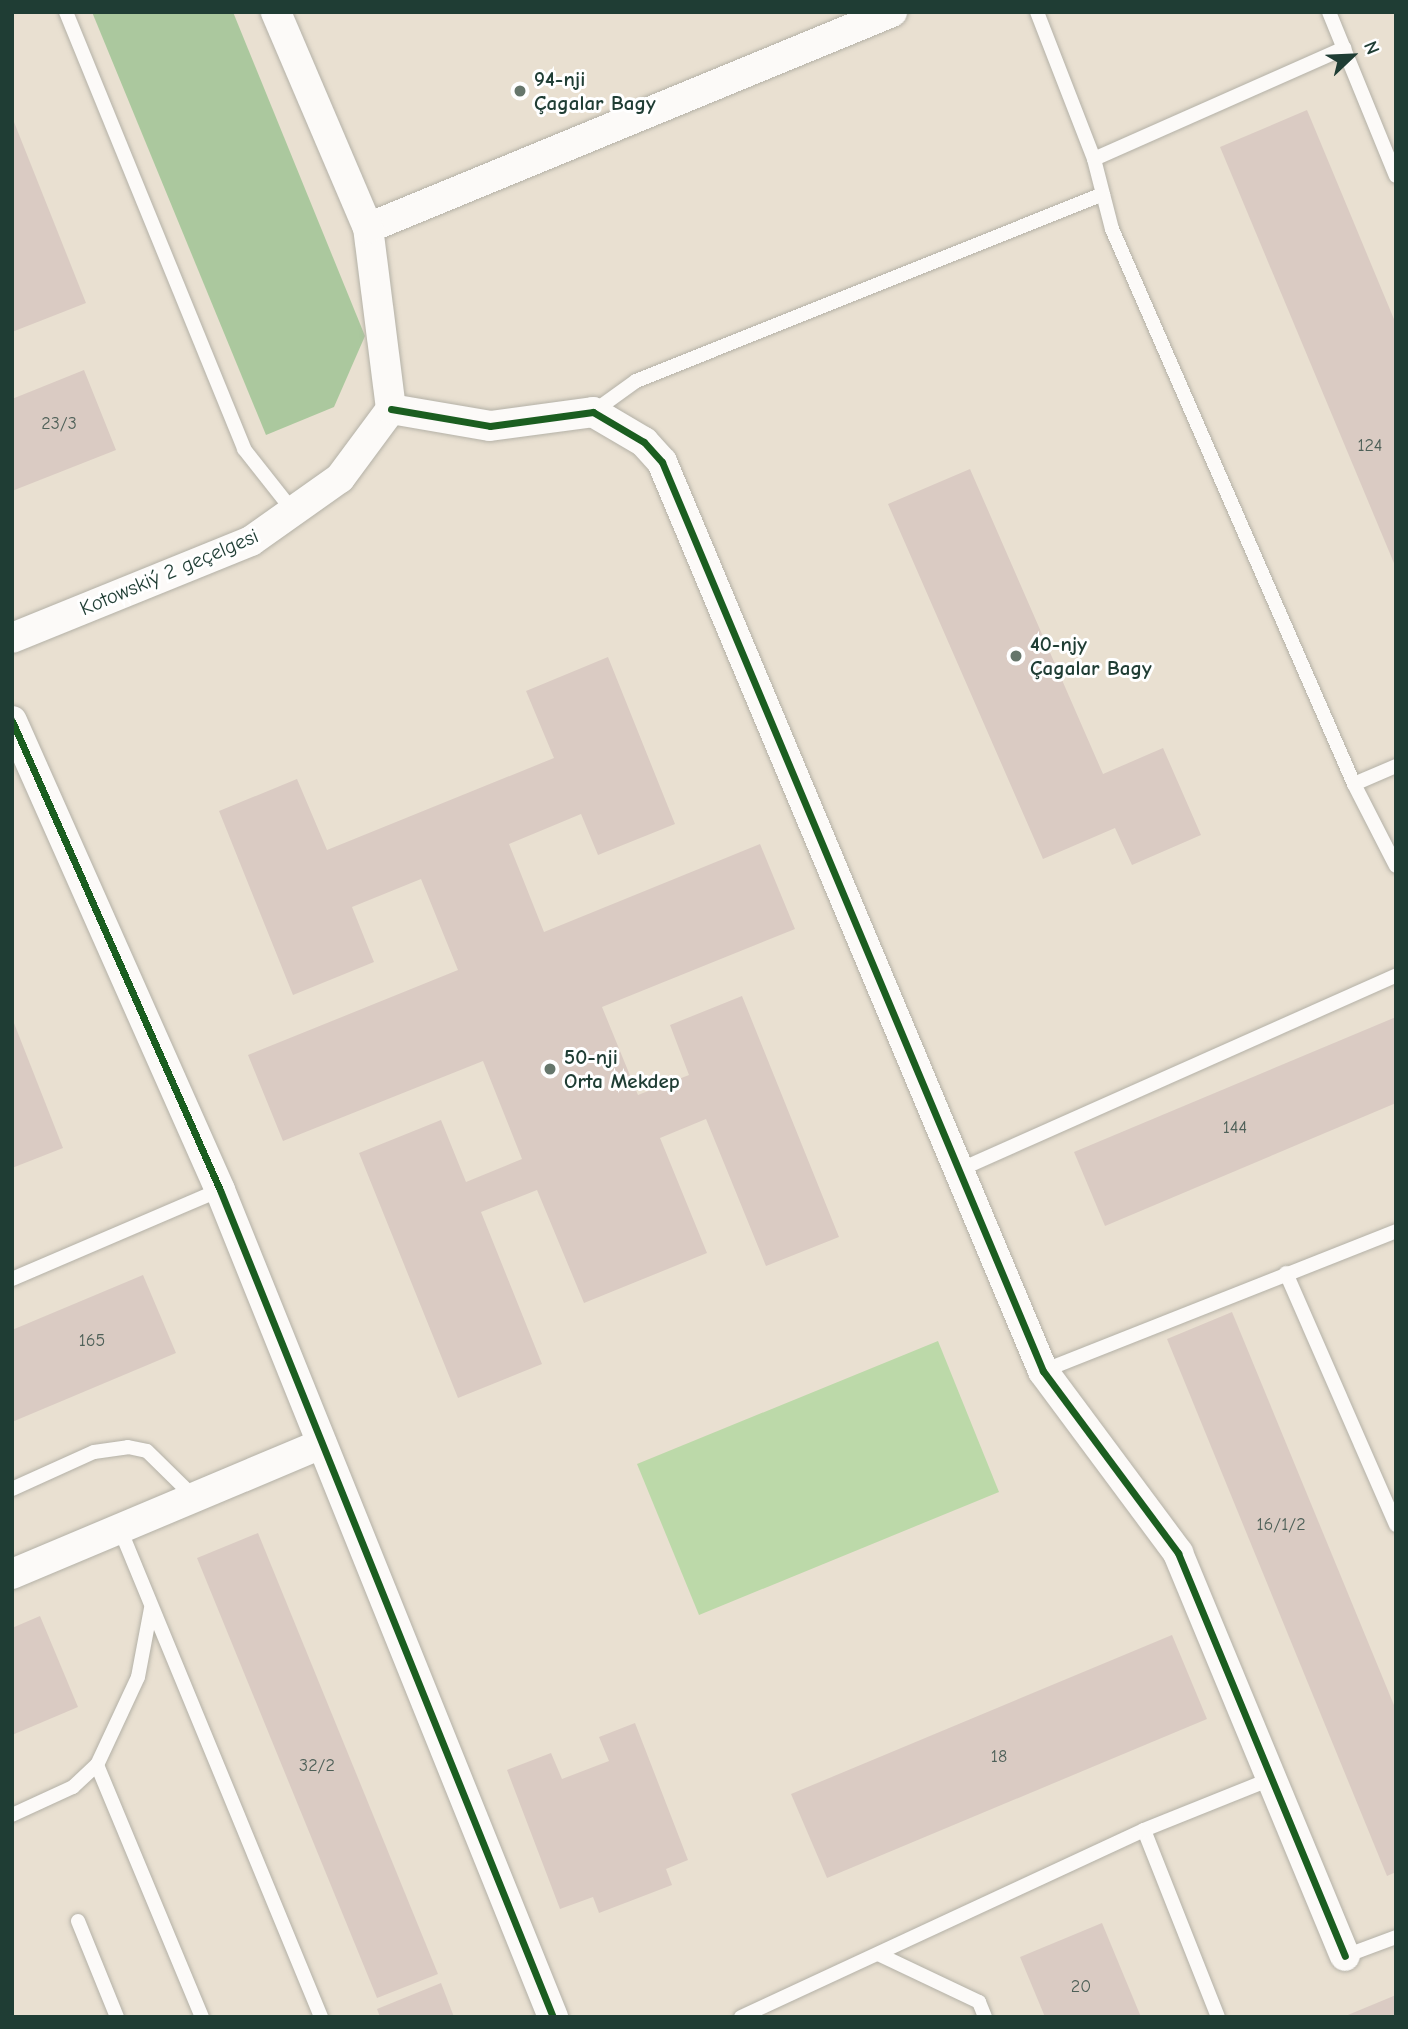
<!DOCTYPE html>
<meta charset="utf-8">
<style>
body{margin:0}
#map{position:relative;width:1408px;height:2029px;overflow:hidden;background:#e9e0d1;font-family:"Comic Neue",sans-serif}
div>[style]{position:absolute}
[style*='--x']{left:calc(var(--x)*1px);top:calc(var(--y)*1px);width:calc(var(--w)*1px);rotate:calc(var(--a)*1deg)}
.green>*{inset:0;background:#bcd9a9}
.forest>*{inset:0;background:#abc89e}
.building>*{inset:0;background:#dacbc3}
.roads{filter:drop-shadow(0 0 2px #b4b1a7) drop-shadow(0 0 2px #b4b1a7)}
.service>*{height:14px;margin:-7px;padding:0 7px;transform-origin:7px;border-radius:7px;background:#fcfaf8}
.minor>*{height:30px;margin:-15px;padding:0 15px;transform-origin:15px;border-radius:15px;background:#fcfaf8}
.cycleway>*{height:7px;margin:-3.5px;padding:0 3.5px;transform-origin:3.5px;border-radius:3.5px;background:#1b5e20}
.dots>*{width:19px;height:19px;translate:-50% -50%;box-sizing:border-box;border:4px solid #fff;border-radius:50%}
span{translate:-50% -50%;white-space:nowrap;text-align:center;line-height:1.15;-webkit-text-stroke:6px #fff;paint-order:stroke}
.number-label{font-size:18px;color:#4e6058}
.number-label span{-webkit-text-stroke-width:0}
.poi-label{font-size:21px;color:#1f3d34;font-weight:700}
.left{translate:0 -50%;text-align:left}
.street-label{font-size:21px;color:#1f3d34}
.frame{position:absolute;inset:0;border:14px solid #1f3d34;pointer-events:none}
.north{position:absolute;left:1317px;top:21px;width:70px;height:70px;-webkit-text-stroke:5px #fff;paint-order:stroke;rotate:67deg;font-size:19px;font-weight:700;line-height:28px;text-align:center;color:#1f3d34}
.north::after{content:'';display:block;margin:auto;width:24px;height:32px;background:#1f3d34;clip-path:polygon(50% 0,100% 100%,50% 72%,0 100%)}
</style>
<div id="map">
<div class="green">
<i style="clip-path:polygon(938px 1341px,999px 1492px,699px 1615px,637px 1464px)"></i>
</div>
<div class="forest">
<i style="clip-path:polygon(92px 12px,233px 12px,365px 336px,334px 407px,266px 435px)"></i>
</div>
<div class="building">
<i style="clip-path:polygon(1307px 110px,1396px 324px,1396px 568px,1220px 147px)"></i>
<i style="clip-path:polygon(12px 117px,86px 303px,12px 332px)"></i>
<i style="clip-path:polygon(84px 370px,116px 450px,12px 491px,12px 399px)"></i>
<i style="clip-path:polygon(970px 469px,1103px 774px,1163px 748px,1201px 835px,1132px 865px,1115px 828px,1043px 859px,888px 504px)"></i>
<i style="clip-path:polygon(608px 657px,675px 824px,598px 855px,581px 814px,509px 844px,544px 932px,760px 844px,795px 929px,602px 1007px,638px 1095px,689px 1075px,670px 1025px,742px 996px,839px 1237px,766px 1266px,706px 1119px,660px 1138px,707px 1253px,584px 1303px,537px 1190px,481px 1212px,542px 1364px,458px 1398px,359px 1153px,441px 1120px,466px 1182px,522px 1159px,483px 1061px,283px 1141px,248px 1055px,458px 970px,421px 879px,352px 907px,374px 962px,293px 995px,219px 811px,297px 779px,327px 850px,554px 758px,526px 691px)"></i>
<i style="clip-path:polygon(1396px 1017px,1396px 1103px,1105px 1226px,1074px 1152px)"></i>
<i style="clip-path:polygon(12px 1018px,63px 1148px,12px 1168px)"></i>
<i style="clip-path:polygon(143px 1275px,176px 1353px,12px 1422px,12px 1330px)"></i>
<i style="clip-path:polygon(1232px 1312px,1396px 1710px,1396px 1872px,1387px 1876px,1167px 1339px)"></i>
<i style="clip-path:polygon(258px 1533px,438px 1974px,377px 1998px,197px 1558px)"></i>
<i style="clip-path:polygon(40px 1616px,78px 1707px,12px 1735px,12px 1628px)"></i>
<i style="clip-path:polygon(1172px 1635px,1207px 1719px,827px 1878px,791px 1794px)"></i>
<i style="clip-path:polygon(635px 1723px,688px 1860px,666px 1869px,672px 1885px,599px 1913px,593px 1897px,560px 1909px,507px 1770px,551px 1753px,562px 1779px,609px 1761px,599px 1737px)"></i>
<i style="clip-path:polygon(1102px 1923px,1141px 2017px,1045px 2017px,1020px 1957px)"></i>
<i style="clip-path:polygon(441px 1983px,454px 2017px,380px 2017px,377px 2009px)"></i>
<i style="clip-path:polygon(1396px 1995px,1396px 2017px,1343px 2017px)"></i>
</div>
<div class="roads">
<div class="service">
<i style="--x:66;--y:12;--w:472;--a:67.8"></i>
<i style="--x:244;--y:449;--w:79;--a:51.7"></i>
<i style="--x:1037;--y:12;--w:158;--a:68.8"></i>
<i style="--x:1094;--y:159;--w:72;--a:75.6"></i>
<i style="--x:1112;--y:229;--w:605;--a:66.44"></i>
<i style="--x:1354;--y:784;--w:92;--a:62.9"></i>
<i style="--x:1329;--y:12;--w:177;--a:67.8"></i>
<i style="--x:1094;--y:159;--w:274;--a:-23.9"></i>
<i style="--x:593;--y:412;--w:53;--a:-35.8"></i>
<i style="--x:636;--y:381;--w:503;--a:-21.82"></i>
<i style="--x:1354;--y:784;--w:46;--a:-23.2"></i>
<i style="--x:959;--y:1170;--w:479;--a:-24"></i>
<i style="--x:1286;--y:1273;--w:275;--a:66.4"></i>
<i style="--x:12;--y:1279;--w:226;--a:-23.2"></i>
<i style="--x:1043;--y:1371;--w:380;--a:-21.6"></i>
<i style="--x:12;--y:1489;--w:90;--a:-24.3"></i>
<i style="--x:94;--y:1452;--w:34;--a:-8"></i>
<i style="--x:128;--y:1447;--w:19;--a:12"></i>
<i style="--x:147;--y:1451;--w:67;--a:44.4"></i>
<i style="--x:120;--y:1529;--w:528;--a:67.61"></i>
<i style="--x:97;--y:1765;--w:273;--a:67.4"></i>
<i style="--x:12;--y:1815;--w:67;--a:-24.7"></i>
<i style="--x:73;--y:1787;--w:33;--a:-43"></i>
<i style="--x:97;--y:1765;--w:97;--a:-65"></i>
<i style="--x:138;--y:1677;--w:70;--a:-79.3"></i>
<i style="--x:78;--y:1921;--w:104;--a:67.9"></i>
<i style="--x:878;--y:1954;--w:112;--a:25.4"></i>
<i style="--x:979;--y:2002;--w:16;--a:68"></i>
<i style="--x:1345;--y:1956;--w:54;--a:-20.4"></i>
<i style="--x:741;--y:2017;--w:444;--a:-24.9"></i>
<i style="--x:1218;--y:2017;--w:201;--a:-111.6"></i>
<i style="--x:1144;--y:1830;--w:137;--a:-21.9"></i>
</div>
<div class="minor">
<i style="--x:368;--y:228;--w:567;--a:-22.4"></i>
<i style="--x:391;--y:409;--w:100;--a:9.7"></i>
<i style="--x:490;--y:426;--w:104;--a:-7.7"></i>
<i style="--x:593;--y:412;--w:59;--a:30.5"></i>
<i style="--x:644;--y:442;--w:27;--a:48"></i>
<i style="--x:662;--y:462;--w:986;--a:67.26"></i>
<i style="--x:1043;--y:1371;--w:227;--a:53.4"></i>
<i style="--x:1178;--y:1553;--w:436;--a:67.5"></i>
<i style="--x:12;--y:638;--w:258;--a:-22.1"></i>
<i style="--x:251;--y:541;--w:109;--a:-35.3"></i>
<i style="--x:340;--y:478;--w:86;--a:-53.5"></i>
<i style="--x:391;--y:409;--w:182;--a:-97.2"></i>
<i style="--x:368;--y:228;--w:235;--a:-113.1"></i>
<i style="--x:12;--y:721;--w:513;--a:66.08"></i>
<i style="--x:220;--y:1190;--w:892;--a:68.07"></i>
<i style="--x:12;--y:1574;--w:336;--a:-22.8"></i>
</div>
</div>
<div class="cycleway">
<i style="--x:391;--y:409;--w:100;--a:9.7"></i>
<i style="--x:490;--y:426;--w:104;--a:-7.7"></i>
<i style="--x:593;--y:412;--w:59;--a:30.5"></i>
<i style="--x:644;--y:442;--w:27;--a:48"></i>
<i style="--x:662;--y:462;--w:986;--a:67.26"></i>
<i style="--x:1043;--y:1371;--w:227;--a:53.4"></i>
<i style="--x:1178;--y:1553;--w:436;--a:67.5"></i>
<i style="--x:12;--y:721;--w:513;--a:66.08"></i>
<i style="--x:220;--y:1190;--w:892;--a:68.07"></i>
</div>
<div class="dots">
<i style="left:520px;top:91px;background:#66766b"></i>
<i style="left:1016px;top:656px;background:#66766b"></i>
<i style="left:550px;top:1069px;background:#66766b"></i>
</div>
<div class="number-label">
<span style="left:59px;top:424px">23/3</span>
<span style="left:1370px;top:446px">124</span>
<span style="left:1235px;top:1128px">144</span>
<span style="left:92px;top:1341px">165</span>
<span style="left:1281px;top:1525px">16/1/2</span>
<span style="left:999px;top:1757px">18</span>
<span style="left:317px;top:1766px">32/2</span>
<span style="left:1081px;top:1987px">20</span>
</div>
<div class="poi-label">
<span class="left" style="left:534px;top:91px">94-nji<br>Çagalar Bagy</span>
<span class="left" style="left:1030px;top:656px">40-njy<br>Çagalar Bagy</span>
<span class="left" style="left:564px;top:1069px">50-nji<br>Orta Mekdep</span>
</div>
<div class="street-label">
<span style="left:169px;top:572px;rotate:-23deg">Kotowskiý 2 geçelgesi</span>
</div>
<div class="frame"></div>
<div class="north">N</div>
</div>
